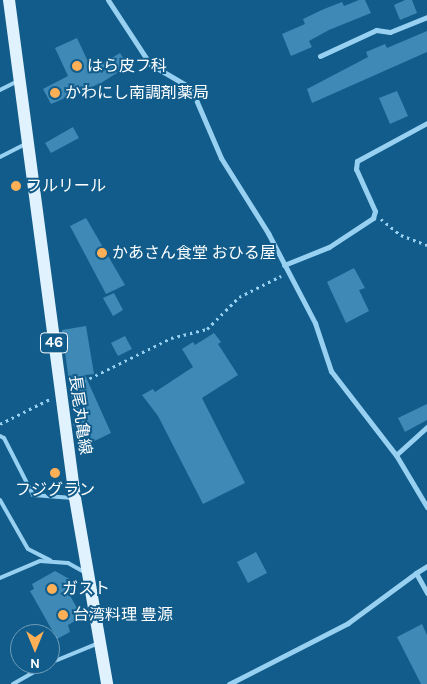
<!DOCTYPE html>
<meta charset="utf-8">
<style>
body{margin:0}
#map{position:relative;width:427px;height:684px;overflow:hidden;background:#115c8a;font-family:Karla,"Noto Sans JP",sans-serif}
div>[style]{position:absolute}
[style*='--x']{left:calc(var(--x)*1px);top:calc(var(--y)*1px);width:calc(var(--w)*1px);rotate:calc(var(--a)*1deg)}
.building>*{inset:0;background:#3e89b6}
.path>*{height:2.5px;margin-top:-1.25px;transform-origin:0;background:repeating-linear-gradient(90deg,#97d0f1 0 2.5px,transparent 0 6.5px)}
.lane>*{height:4px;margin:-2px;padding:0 2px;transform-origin:2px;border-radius:2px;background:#97d0f1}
.street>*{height:5px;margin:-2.5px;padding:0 2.5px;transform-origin:2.5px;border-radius:2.5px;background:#97d0f1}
.primary>*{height:12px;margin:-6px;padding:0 6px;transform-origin:6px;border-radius:6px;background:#e1f2ff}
.dots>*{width:14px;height:14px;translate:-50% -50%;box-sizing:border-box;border:2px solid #115c8a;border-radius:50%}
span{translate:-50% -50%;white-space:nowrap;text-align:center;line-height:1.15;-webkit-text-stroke:4px #115c8a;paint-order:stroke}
.shield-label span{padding:1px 4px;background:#115c8a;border:1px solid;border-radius:4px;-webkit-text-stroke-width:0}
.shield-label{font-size:15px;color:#fff;font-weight:700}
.poi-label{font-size:16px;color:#fff}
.left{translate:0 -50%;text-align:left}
.street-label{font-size:16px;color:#fff}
.north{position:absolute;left:10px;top:624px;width:50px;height:50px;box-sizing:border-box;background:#115c8a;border:1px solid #709db9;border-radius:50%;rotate:180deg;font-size:14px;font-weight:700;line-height:20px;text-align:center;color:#fff}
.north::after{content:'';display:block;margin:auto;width:18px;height:22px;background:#ffb057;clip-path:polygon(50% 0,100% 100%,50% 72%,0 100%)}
</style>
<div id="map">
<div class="building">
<i style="clip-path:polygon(359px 0,365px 0,371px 13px,329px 30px,309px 41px,312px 47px,291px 56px,282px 34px,305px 24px,303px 19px,324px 9px,342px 2px,344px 6px)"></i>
<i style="clip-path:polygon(405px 0,412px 0,417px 13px,400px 20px,394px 5px)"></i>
<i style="clip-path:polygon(427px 31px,427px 52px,312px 103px,307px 89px,368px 57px,366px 52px,385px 44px,387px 48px)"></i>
<i style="clip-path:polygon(77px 38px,92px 70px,120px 53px,128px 66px,101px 83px,51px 104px,43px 89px,68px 76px,55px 48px)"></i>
<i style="clip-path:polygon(397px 91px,408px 116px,390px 124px,379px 98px)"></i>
<i style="clip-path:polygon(73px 127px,79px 138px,51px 153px,45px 143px)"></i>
<i style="clip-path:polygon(86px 218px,125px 285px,106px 294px,70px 226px)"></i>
<i style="clip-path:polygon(354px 268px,365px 288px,359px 290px,369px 311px,346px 323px,327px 282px)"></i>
<i style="clip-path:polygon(114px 293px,123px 310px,113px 316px,103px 298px)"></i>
<i style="clip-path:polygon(86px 326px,94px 374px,85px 375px,111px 433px,84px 446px,73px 424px,82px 420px,71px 396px,62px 330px)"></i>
<i style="clip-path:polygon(214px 333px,221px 342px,218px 344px,238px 375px,202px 398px,245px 483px,203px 504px,158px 416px,142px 395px,153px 389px,155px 392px,193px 367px,182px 349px,193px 342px,195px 345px)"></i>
<i style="clip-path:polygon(125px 336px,132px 349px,118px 356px,111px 343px)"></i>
<i style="clip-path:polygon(427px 404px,427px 420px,405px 432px,398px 418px)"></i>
<i style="clip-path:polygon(256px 552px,267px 573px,248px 583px,237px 562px)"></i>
<i style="clip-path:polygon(55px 571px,73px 581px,75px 587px,68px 592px,82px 617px,68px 625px,70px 632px,57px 639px,30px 591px,34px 589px,32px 584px)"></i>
<i style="clip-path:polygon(422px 624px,427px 635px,427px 684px,421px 684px,397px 637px)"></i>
</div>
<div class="path">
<i style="--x:381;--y:219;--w:26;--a:39"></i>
<i style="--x:401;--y:235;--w:28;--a:21"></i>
<i style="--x:72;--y:387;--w:110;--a:-26.3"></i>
<i style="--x:171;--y:338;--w:37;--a:-14"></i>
<i style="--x:207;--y:329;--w:45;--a:-45"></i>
<i style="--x:239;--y:297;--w:47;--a:-26.6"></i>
<i style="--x:0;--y:424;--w:56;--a:-26.6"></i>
</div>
<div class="lane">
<i style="--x:0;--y:90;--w:20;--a:-27"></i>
<i style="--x:0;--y:157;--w:28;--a:-27"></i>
<i style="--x:0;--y:436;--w:4;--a:27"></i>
<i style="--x:4;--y:438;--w:64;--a:63"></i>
<i style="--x:33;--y:495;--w:40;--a:4.3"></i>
<i style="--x:0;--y:500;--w:56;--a:60.3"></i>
<i style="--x:28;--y:549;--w:25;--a:27"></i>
<i style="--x:0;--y:578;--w:43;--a:-23"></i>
<i style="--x:40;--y:561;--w:28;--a:4"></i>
<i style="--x:68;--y:563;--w:18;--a:29"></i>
<i style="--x:50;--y:663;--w:53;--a:-22.2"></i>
<i style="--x:13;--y:684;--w:40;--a:-29.7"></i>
</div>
<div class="street">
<i style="--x:108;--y:0;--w:77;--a:56.7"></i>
<i style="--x:150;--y:64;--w:48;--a:30.3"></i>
<i style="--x:191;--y:88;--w:76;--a:66.8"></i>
<i style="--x:221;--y:158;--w:89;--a:57.9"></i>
<i style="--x:268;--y:233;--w:102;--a:62.4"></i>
<i style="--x:315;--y:323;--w:51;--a:71.6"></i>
<i style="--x:331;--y:371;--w:106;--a:52.3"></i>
<i style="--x:396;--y:455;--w:61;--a:59.2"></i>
<i style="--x:320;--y:56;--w:62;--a:-24.9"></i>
<i style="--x:376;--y:30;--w:14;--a:8"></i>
<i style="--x:390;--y:32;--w:40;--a:-22"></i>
<i style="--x:284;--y:265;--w:48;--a:-21.8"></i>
<i style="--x:329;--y:247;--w:53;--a:-33.4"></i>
<i style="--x:373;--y:218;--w:7;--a:-74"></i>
<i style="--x:375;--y:211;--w:46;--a:-114.3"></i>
<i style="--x:356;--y:169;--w:8;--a:-83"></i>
<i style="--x:357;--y:161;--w:80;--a:-28.5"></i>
<i style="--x:396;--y:455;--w:42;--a:-42.1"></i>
<i style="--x:427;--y:566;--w:13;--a:148"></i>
<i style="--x:416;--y:573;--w:23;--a:61"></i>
<i style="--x:229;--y:684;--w:134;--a:-27.1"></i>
<i style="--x:348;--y:623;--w:84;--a:-36.3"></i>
</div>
<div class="primary">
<i style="--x:9;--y:0;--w:502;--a:82.45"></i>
<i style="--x:75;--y:498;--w:189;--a:80.2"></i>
</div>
<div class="dots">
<i style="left:77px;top:66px;background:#ffb057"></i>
<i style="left:55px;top:93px;background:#ffb057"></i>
<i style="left:16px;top:186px;background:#ffb057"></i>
<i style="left:102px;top:253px;background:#ffb057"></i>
<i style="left:55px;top:473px;background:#ffb057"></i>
<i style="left:52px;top:589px;background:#ffb057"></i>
<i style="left:63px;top:615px;background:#ffb057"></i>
</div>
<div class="shield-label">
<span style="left:54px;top:343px">46</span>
</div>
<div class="poi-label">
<span class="left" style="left:87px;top:66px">はら皮フ科</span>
<span class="left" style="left:65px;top:93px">かわにし南調剤薬局</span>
<span class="left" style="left:26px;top:186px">フルリール</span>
<span class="left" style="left:112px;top:253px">かあさん食堂 おひる屋</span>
<span style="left:55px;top:490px">フジグラン</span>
<span class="left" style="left:62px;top:589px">ガスト</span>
<span class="left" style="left:73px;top:615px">台湾料理 豊源</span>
</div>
<div class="street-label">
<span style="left:80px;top:415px;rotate:82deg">長尾丸亀線</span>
</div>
<div class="north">N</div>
</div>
